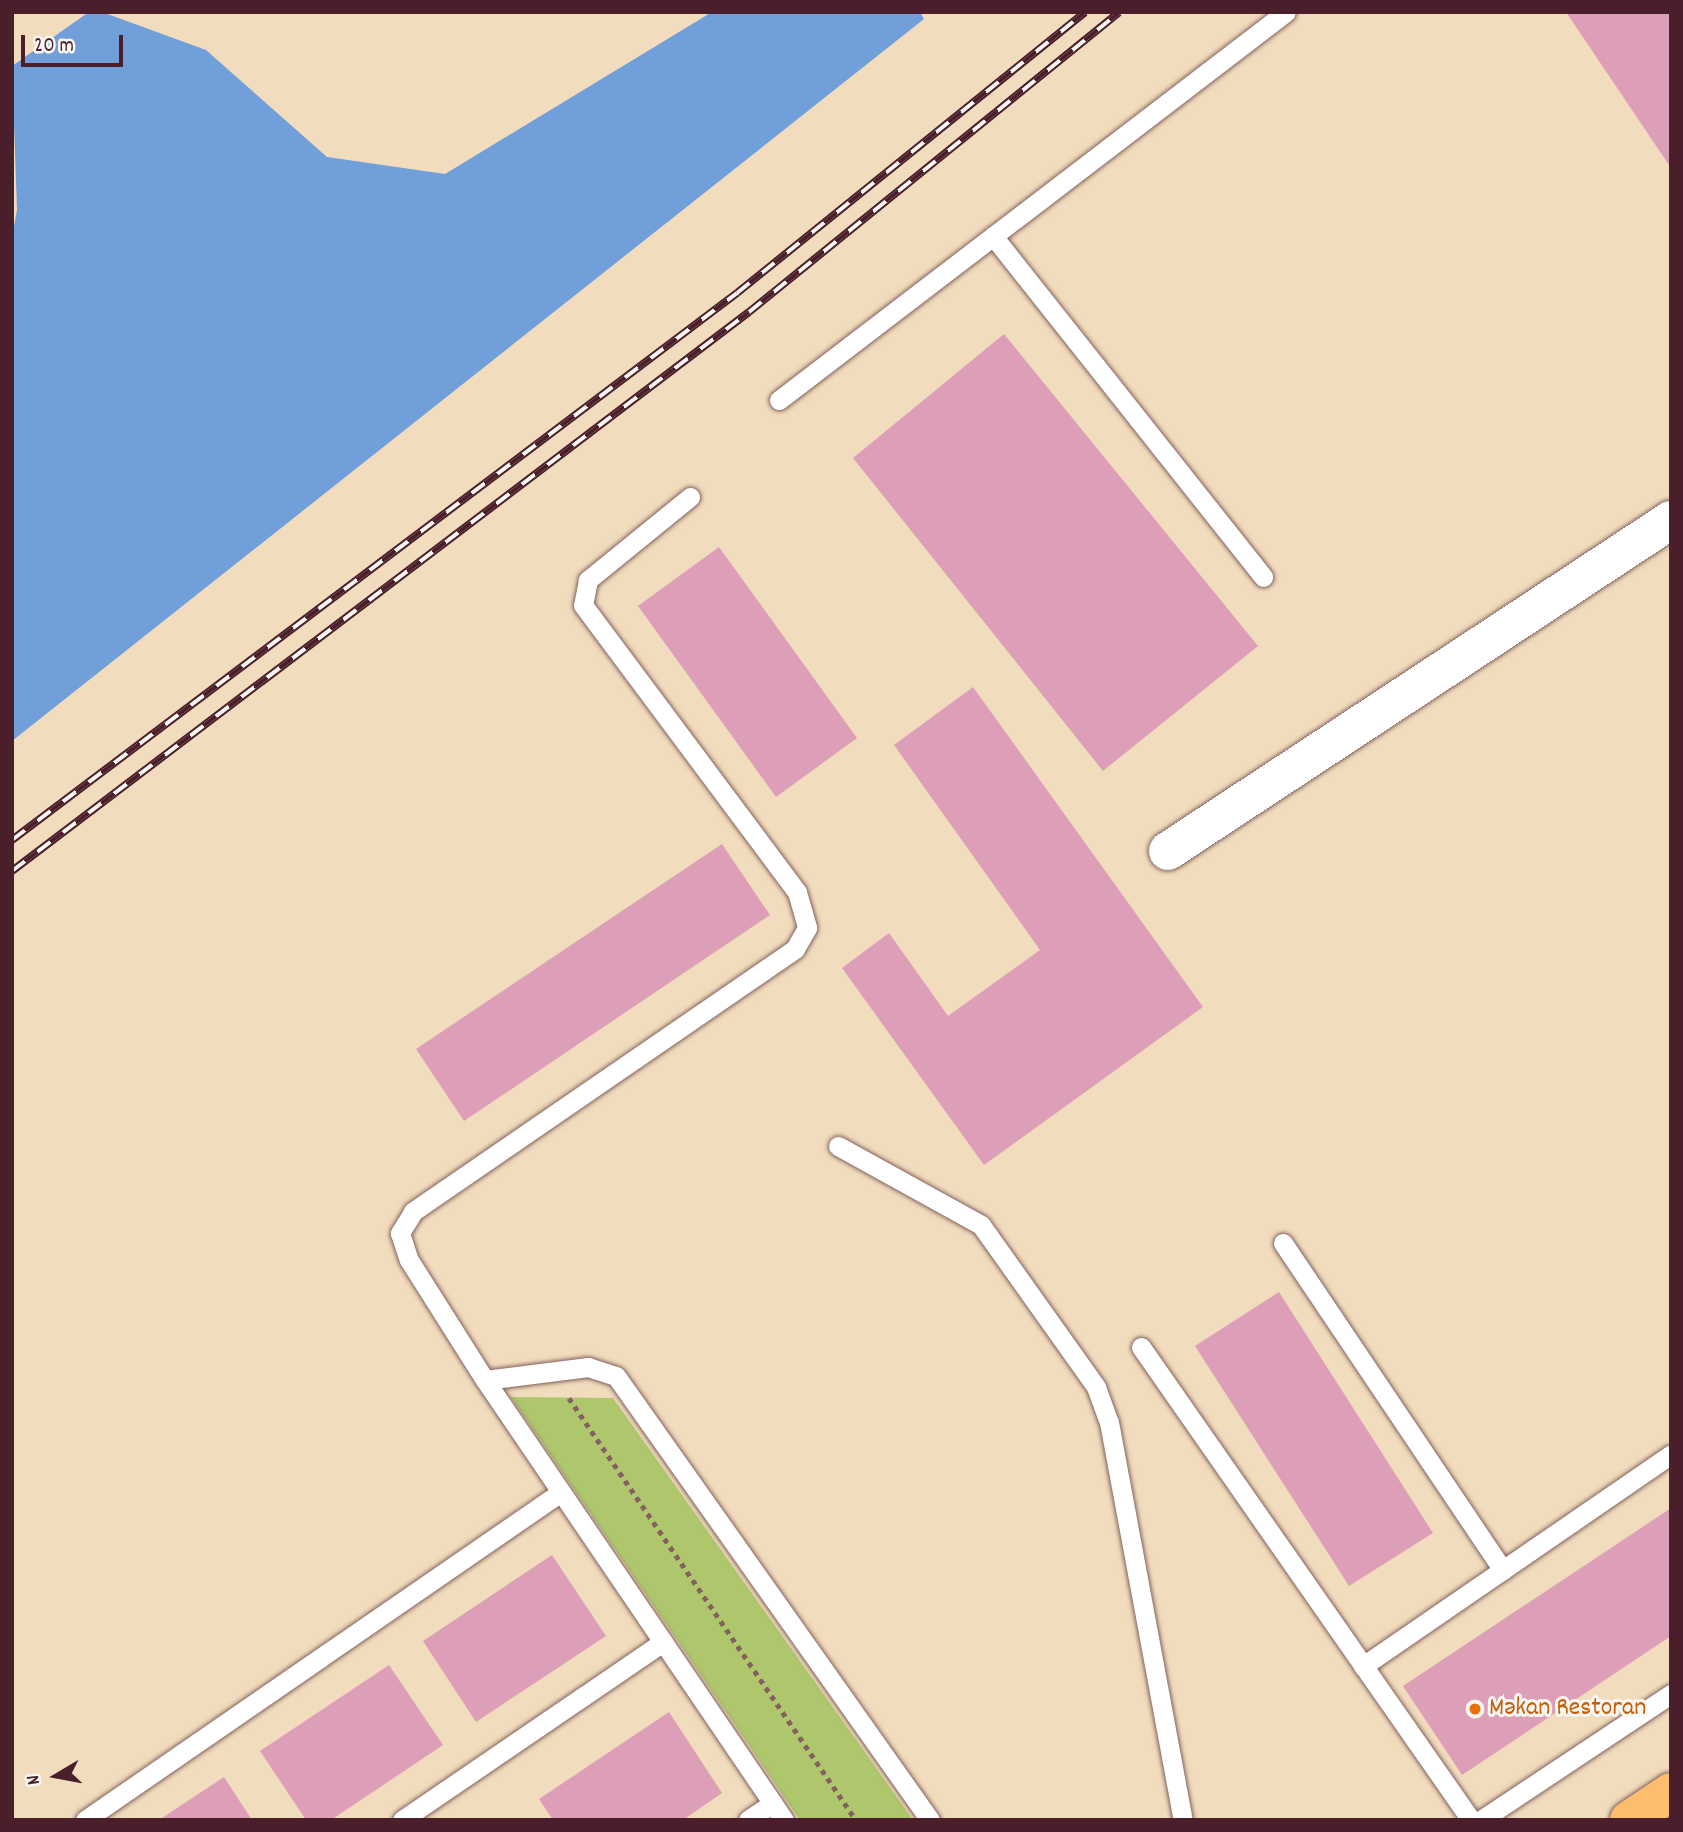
<!DOCTYPE html>
<meta charset="utf-8">
<style>
body{margin:0}
#map{position:relative;width:1683px;height:1832px;overflow:hidden;background:#f1dcbd;font-family:Dekko,sans-serif}
div>[style]{position:absolute}
[style*='--x']{left:calc(var(--x)*1px);top:calc(var(--y)*1px);width:calc(var(--w)*1px);rotate:calc(var(--a)*1deg)}
.green>*{inset:0;background:#aec76d}
.water>*{inset:0;background:#709fd9}
.building>*{inset:0;background:#dd9fb8}
.path>*{height:4.5px;margin-top:-2.25px;transform-origin:0;background:repeating-linear-gradient(90deg,#84615e 0 5px,transparent 0 10px)}
.roads{filter:drop-shadow(0 0 2px #84615e) drop-shadow(0 0 2px #84615e)}
.service>*{height:19px;margin:-9.5px;padding:0 9.5px;transform-origin:9.5px;border-radius:9.5px;background:#fff}
.minor>*{height:38px;margin:-19px;padding:0 19px;transform-origin:19px;border-radius:19px;background:#fff}
.primary>*{height:38px;margin:-19px;padding:0 19px;transform-origin:19px;border-radius:19px;background:#fcbd6f}
.rail>*{height:8px;margin-top:-4px;transform-origin:0;background:repeating-linear-gradient(90deg,#f6f6f2 0 16px,#4a1f2b 0 32px);box-sizing:border-box;border-block:2px solid #4a1f2b}
.dots>*{width:19px;height:19px;translate:-50% -50%;box-sizing:border-box;border:4px solid #f6f6f2;border-radius:50%}
span{translate:-50% -50%;white-space:nowrap;text-align:center;line-height:1.15;-webkit-text-stroke:6px #f6f6f2;paint-order:stroke}
.food-label{font-size:26px;color:#c56008}
.left{translate:0 -50%;text-align:left}
.frame{position:absolute;inset:0;border:14px solid #4a1f2b;pointer-events:none}
.north{position:absolute;left:21px;top:1741px;width:70px;height:70px;-webkit-text-stroke:5px #f6f6f2;paint-order:stroke;rotate:260deg;font-size:19px;font-weight:700;line-height:28px;text-align:center;color:#4a1f2b}
.north::after{content:'';display:block;margin:auto;width:24px;height:32px;background:#4a1f2b;clip-path:polygon(50% 0,100% 100%,50% 72%,0 100%)}
.scale{position:absolute;left:21px;top:35px;width:102px;height:32px;box-sizing:border-box;border:4px solid #4a1f2b;border-top:0;padding-left:9px;font-size:21px;line-height:24px;white-space:nowrap;color:#4a1f2b;-webkit-text-stroke:5px #f6f6f2;paint-order:stroke}
</style>
<div id="map">
<div class="green">
<i style="clip-path:polygon(511px 1397px,613px 1398px,913px 1820px,800px 1820px)"></i>
</div>
<div class="water">
<i style="clip-path:polygon(89px 12px,102px 12px,206px 50px,327px 157px,445px 174px,712px 12px,920px 12px,924px 19px,12px 741px,12px 237px,17px 210px,12px 66px)"></i>
</div>
<div class="building">
<i style="clip-path:polygon(1566px 12px,1671px 12px,1671px 168px)"></i>
<i style="clip-path:polygon(1004px 334px,1258px 646px,1103px 771px,853px 458px)"></i>
<i style="clip-path:polygon(719px 547px,857px 738px,776px 797px,638px 606px)"></i>
<i style="clip-path:polygon(973px 687px,1203px 1007px,984px 1165px,842px 968px,889px 933px,948px 1016px,1040px 950px,894px 745px)"></i>
<i style="clip-path:polygon(722px 844px,770px 915px,464px 1121px,416px 1049px)"></i>
<i style="clip-path:polygon(1279px 1292px,1433px 1533px,1349px 1586px,1195px 1346px)"></i>
<i style="clip-path:polygon(1671px 1508px,1671px 1636px,1462px 1775px,1403px 1686px)"></i>
<i style="clip-path:polygon(552px 1555px,606px 1636px,476px 1722px,423px 1641px)"></i>
<i style="clip-path:polygon(389px 1665px,443px 1745px,331px 1820px,306px 1820px,260px 1751px)"></i>
<i style="clip-path:polygon(669px 1712px,722px 1793px,683px 1820px,553px 1820px,539px 1799px)"></i>
<i style="clip-path:polygon(224px 1777px,252px 1820px,159px 1820px)"></i>
</div>
<div class="path">
<i style="--x:569;--y:1398;--w:510;--a:55.78"></i>
</div>
<div class="roads">
<div class="service">
<i style="--x:993;--y:236;--w:435;--a:51.6"></i>
<i style="--x:779;--y:400;--w:638;--a:-37.43"></i>
<i style="--x:690;--y:497;--w:132;--a:140.9"></i>
<i style="--x:588;--y:580;--w:25;--a:101"></i>
<i style="--x:583;--y:605;--w:358;--a:53.3"></i>
<i style="--x:797;--y:892;--w:37;--a:74"></i>
<i style="--x:807;--y:928;--w:24;--a:120"></i>
<i style="--x:795;--y:949;--w:464;--a:145.5"></i>
<i style="--x:413;--y:1212;--w:25;--a:122"></i>
<i style="--x:400;--y:1233;--w:28;--a:72"></i>
<i style="--x:409;--y:1260;--w:142;--a:57.7"></i>
<i style="--x:485;--y:1380;--w:532;--a:55.8"></i>
<i style="--x:838;--y:1146;--w:163;--a:28.9"></i>
<i style="--x:981;--y:1225;--w:199;--a:54.6"></i>
<i style="--x:1096;--y:1387;--w:37;--a:70"></i>
<i style="--x:1109;--y:1422;--w:405;--a:79.5"></i>
<i style="--x:1283;--y:1243;--w:394;--a:56.1"></i>
<i style="--x:1141;--y:1347;--w:577;--a:55.1"></i>
<i style="--x:485;--y:1380;--w:104;--a:-7.2"></i>
<i style="--x:588;--y:1367;--w:29;--a:18"></i>
<i style="--x:616;--y:1376;--w:544;--a:54.73"></i>
<i style="--x:1363;--y:1666;--w:374;--a:-34.5"></i>
<i style="--x:85;--y:1820;--w:578;--a:-34.57"></i>
<i style="--x:402;--y:1820;--w:316;--a:-34.3"></i>
<i style="--x:748;--y:1820;--w:30;--a:-34"></i>
<i style="--x:1481;--y:1820;--w:228;--a:-33.6"></i>
</div>
<div class="minor">
<i style="--x:1168;--y:851;--w:602;--a:-33.35"></i>
</div>
<div class="primary">
<i style="--x:1629;--y:1820;--w:50;--a:-33.7"></i>
</div>
</div>
<div class="rail">
<i style="--x:12;--y:840;--w:908;--a:-37.03"></i>
<i style="--x:737;--y:293;--w:447;--a:-38.9"></i>
<i style="--x:12;--y:871;--w:925;--a:-37.18"></i>
<i style="--x:749;--y:312;--w:476;--a:-39"></i>
</div>
<div class="dots">
<i style="left:1475px;top:1709px;background:#e8710a"></i>
</div>
<div class="food-label">
<span class="left" style="left:1489px;top:1709px">Məkan Restoran</span>
</div>
<div class="frame"></div>
<div class="north">N</div>
<div class="scale">20 m</div>
</div>
